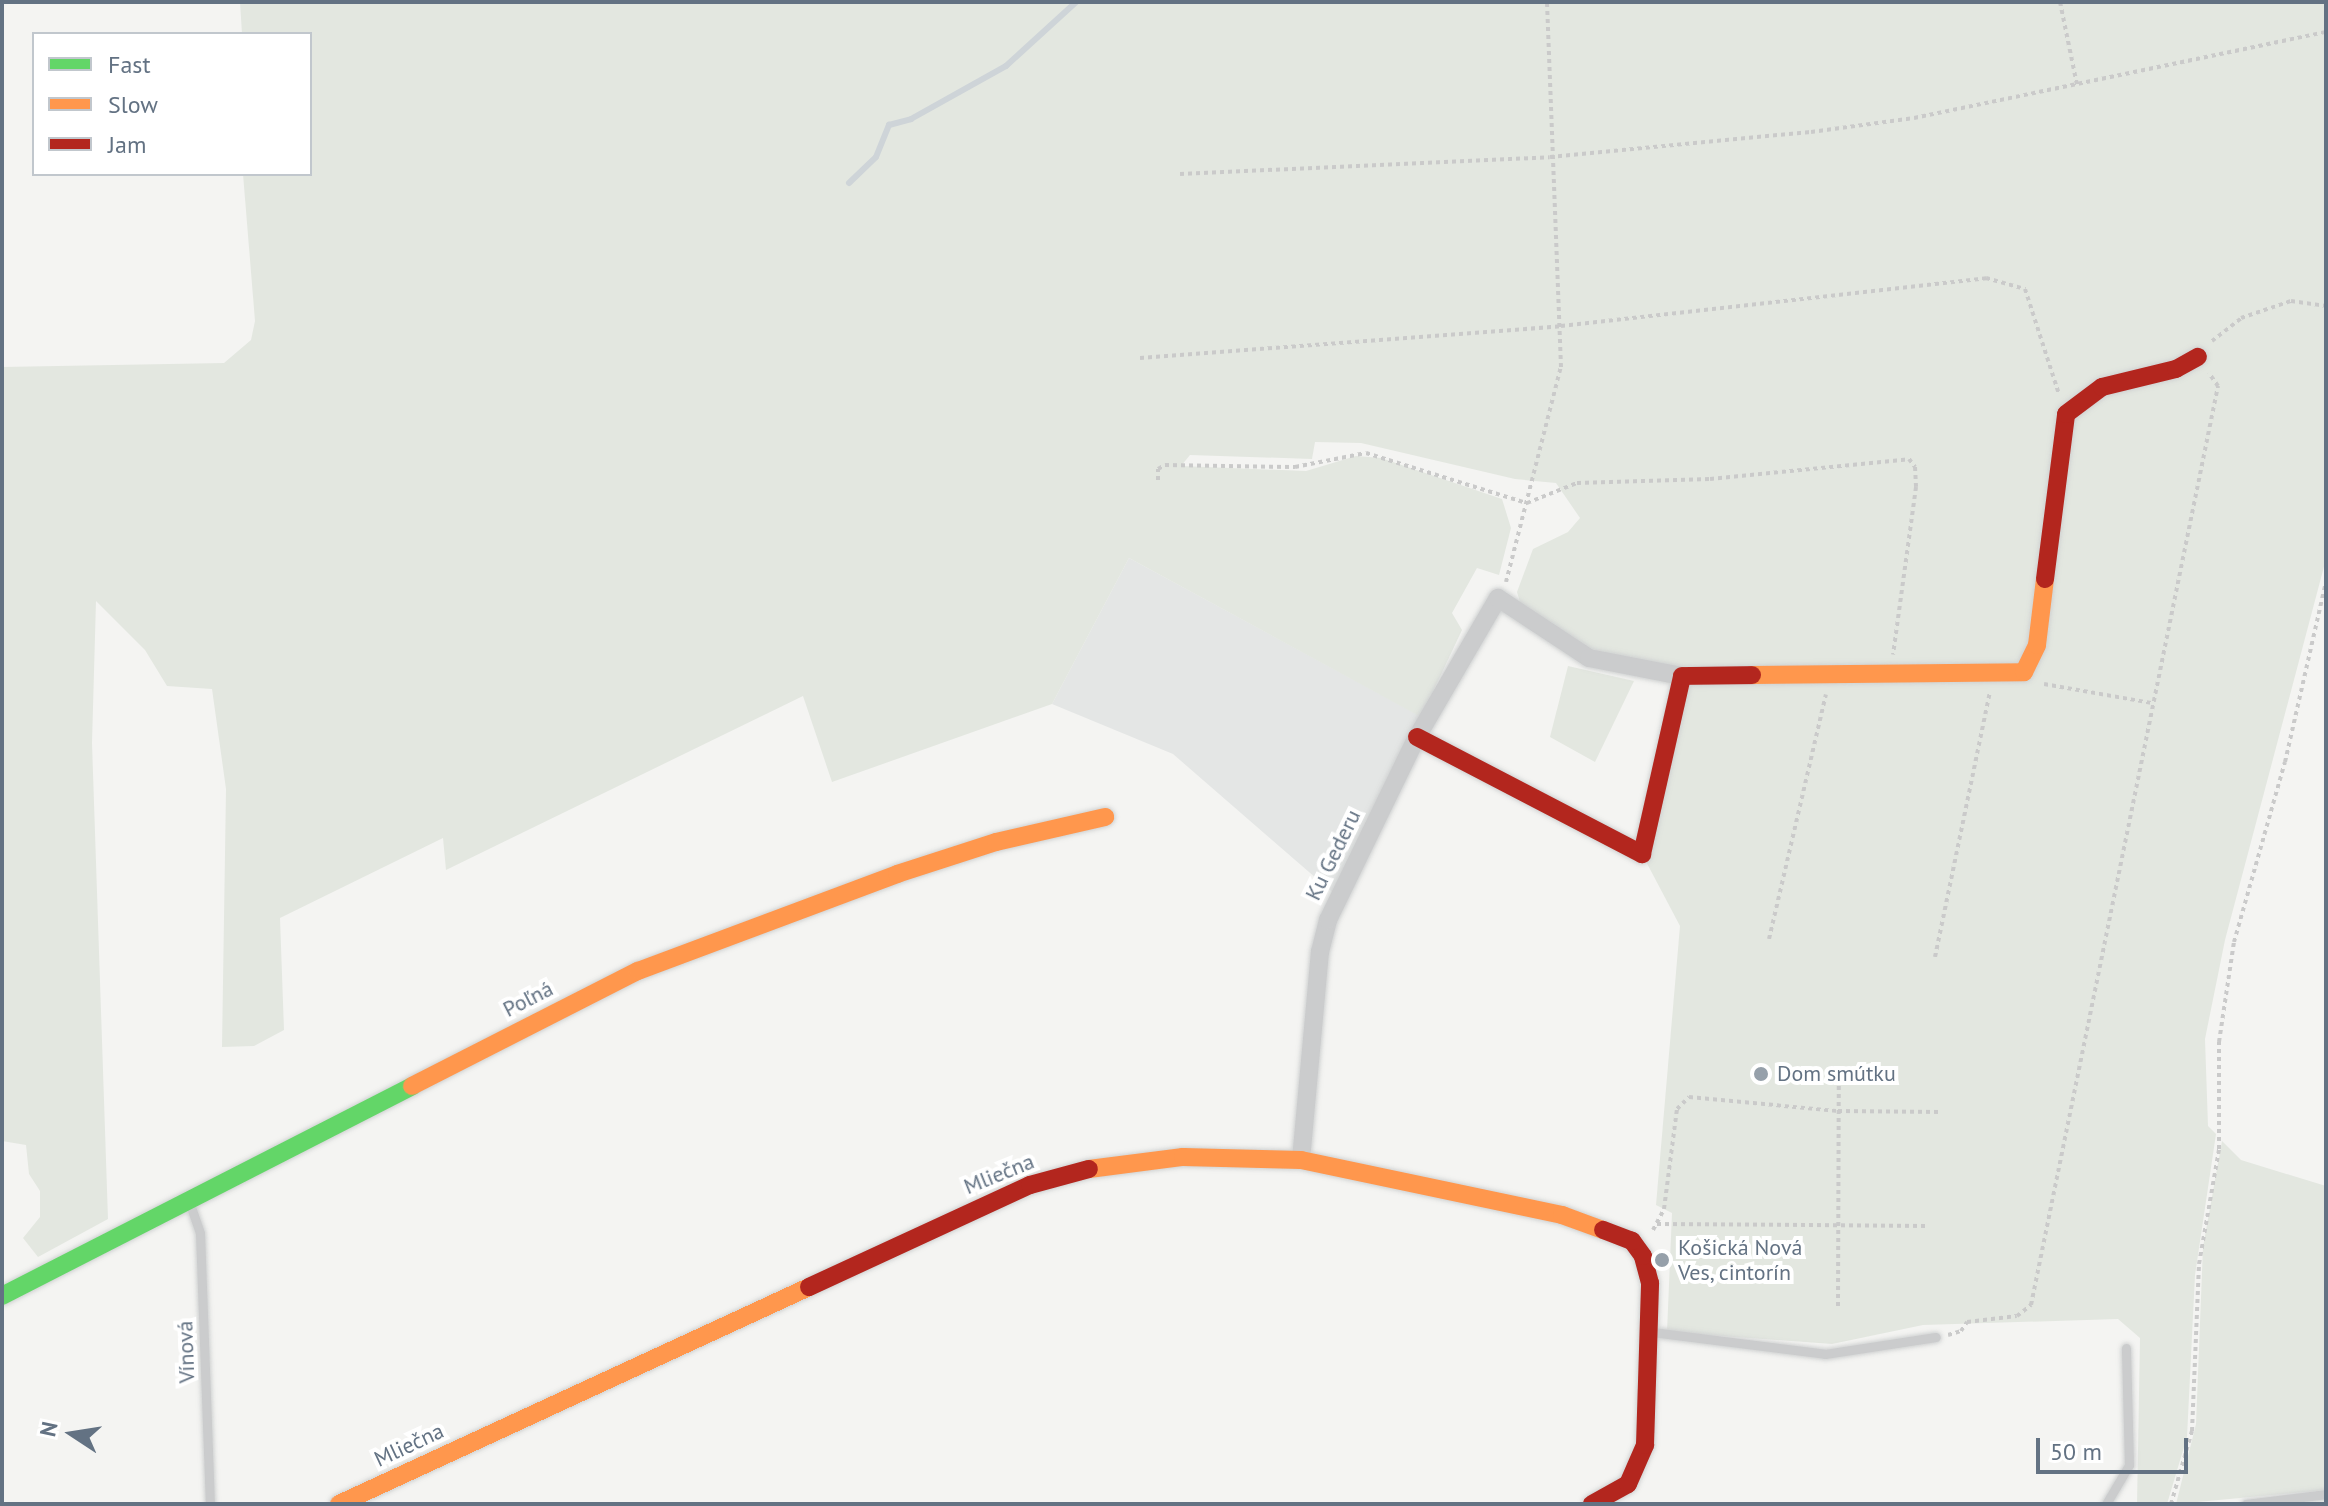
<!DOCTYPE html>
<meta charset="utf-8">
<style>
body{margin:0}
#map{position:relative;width:2328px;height:1506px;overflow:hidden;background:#f4f4f2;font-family:"PT Sans",sans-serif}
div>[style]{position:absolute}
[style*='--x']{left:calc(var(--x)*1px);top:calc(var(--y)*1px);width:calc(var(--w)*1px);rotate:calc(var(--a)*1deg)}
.built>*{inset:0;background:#e4e6e5}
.green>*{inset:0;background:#e3e7e0}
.stream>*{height:6px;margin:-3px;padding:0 3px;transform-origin:3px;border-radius:3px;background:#ced4d8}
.path>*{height:4px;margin-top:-2px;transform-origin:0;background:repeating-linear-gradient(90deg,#cacaca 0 4px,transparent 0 8px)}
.roads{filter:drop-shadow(0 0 2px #d0d2d2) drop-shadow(0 0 2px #d0d2d2)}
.lane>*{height:9px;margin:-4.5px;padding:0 4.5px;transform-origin:4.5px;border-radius:4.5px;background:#cbcccd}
.street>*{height:18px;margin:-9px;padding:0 9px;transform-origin:9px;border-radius:9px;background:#cbcccd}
.fast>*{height:18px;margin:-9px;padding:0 9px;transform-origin:9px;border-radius:9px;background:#63d668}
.slow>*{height:18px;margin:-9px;padding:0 9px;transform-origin:9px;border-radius:9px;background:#ff974d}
.jam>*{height:18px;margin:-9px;padding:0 9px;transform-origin:9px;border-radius:9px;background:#b3261e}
.dots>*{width:22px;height:22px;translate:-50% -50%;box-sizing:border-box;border:4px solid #fff;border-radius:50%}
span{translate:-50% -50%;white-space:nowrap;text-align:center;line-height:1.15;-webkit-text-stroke:8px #fff;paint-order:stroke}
.street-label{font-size:22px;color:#637283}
.poi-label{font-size:22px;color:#637283}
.left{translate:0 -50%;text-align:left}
.frame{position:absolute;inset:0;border:4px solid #637283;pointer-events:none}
.legend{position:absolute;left:32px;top:32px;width:280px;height:144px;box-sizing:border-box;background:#fff;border:2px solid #c1c7cd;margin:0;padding:10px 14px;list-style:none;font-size:24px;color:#637283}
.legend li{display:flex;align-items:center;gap:16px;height:40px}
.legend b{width:40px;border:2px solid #c1c7cd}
.north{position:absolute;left:32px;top:1394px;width:80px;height:80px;-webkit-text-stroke:6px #fff;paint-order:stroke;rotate:282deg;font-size:22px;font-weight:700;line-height:32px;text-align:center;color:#637283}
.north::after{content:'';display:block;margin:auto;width:28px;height:36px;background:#637283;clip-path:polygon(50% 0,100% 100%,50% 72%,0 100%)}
.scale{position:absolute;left:2036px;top:1438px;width:152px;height:36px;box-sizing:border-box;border:4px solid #637283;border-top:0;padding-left:10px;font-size:24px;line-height:28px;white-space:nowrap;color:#637283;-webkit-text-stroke:6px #fff;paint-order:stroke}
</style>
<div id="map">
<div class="built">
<i style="clip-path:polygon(1129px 558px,1426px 719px,1339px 898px,1173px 754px,1052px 704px)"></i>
</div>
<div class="green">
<i style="clip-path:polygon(240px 2px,2326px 2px,2326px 559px,2225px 940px,2205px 1039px,2208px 1126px,2216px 1134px,2195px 1275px,2187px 1437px,2167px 1504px,2137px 1504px,2140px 1338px,2118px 1319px,1923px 1325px,1832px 1344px,1667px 1332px,1672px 1213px,1656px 1205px,1680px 926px,1642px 854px,1691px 669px,1594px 653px,1521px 605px,1517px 592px,1533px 549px,1568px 532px,1580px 518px,1556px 483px,1515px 479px,1361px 443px,1315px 442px,1312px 459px,1190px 455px,1181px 466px,1306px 471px,1356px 456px,1381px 458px,1502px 499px,1511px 528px,1499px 575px,1477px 568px,1452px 613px,1462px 630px,1421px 717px,1129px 558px,1052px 704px,832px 782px,803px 696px,446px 870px,443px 838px,280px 918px,284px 1030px,254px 1046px,222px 1047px,226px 789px,212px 689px,167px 686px,145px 650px,96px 601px,92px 743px,108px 1219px,38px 1257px,23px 1238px,40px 1217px,40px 1191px,29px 1174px,26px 1145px,2px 1141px,2px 367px,224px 363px,251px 340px,255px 321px,243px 174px,310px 174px,310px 34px,242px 34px)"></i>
<i style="clip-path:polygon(1568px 666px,1634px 681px,1595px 762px,1550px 737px)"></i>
<i style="clip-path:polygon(2222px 1141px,2241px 1160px,2326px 1186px,2326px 1490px,2176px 1504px,2196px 1424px,2203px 1247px)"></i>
</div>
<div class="stream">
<i style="--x:849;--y:183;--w:37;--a:-44"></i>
<i style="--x:876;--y:157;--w:35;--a:-68"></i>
<i style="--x:889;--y:125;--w:23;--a:-15"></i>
<i style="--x:911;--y:119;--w:109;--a:-29.2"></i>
<i style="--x:1006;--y:66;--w:95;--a:-42.4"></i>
</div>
<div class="path">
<i style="--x:2060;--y:2;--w:85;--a:78.4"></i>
<i style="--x:1180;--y:174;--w:370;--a:-2.6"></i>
<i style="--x:1550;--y:157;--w:262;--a:-5.5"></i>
<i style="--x:1811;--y:132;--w:104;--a:-7.7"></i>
<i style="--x:1914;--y:118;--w:421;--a:-11.8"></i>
<i style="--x:2212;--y:341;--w:37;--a:-38"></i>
<i style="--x:2241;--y:318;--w:53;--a:-18.8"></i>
<i style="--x:2291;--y:301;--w:35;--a:8"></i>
<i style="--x:1140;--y:358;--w:422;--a:-4.3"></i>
<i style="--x:1561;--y:326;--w:428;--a:-6.4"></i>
<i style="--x:1986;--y:278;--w:41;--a:15.8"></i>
<i style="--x:2025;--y:289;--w:110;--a:72.1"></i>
<i style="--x:1158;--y:480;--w:11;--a:-90"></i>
<i style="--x:1158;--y:469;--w:8;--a:-30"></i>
<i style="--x:1165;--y:465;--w:130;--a:0.9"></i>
<i style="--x:1295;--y:467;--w:72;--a:-11.2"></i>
<i style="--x:1366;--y:453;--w:169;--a:17.3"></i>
<i style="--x:1527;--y:503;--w:54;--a:-21.8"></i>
<i style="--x:1577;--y:483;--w:133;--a:-1.7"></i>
<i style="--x:1710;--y:479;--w:200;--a:-5.7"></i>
<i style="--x:1909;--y:459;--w:10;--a:53"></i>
<i style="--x:1915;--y:467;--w:20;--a:87"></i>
<i style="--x:1916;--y:487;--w:169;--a:97.8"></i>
<i style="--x:1506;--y:582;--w:222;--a:-75.7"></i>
<i style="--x:1561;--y:367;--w:365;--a:-92.2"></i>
<i style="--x:2044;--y:684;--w:110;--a:10"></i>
<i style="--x:1769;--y:939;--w:251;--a:-76.9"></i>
<i style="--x:1935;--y:957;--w:271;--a:-78.3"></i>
<i style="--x:1657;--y:1224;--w:269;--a:0.4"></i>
<i style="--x:1653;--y:1230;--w:24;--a:-62"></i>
<i style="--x:1664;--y:1209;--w:101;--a:-82.6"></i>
<i style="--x:1677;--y:1109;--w:17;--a:-45"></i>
<i style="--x:1689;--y:1097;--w:150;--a:5.4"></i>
<i style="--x:1838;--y:1111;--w:103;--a:0.6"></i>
<i style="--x:1838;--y:1306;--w:234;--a:-89.8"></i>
<i style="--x:1948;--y:1335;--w:14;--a:-17"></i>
<i style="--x:1961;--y:1331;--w:11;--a:-56"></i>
<i style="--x:1967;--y:1322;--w:50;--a:-6.8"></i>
<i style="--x:2017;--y:1316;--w:18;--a:-38"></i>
<i style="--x:2031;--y:1305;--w:938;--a:-78.5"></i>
<i style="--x:2218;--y:386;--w:16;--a:-125"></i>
<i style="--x:2171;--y:1504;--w:76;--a:-74"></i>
<i style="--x:2192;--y:1431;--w:167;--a:-87.6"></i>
<i style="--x:2199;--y:1264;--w:117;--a:-80.1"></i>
<i style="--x:2219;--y:1149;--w:107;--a:-90"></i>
<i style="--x:2219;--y:1042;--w:101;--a:-81.5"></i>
<i style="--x:2234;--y:942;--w:187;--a:-74.2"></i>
<i style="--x:2285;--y:762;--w:186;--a:-77.2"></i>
</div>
<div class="roads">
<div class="lane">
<i style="--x:190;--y:1204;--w:31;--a:71"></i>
<i style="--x:200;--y:1233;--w:271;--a:87.9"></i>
<i style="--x:1652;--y:1332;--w:174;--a:7.2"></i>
<i style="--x:1825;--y:1354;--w:112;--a:-8.7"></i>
<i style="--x:2106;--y:1504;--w:45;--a:-59.5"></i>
<i style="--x:2129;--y:1465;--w:117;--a:-91.5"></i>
<i style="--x:2246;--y:1504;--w:81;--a:-7.1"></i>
</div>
<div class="street">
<i style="--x:1301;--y:1160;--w:209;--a:-84.8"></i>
<i style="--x:1320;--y:952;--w:33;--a:-76"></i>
<i style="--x:1328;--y:920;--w:203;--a:-64.1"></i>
<i style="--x:1417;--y:737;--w:161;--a:-59.8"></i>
<i style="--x:1498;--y:598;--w:109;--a:33.4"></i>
<i style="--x:1589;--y:658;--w:95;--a:11"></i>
</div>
<div class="fast">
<i style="--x:2;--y:1296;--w:461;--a:-27.1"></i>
</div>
<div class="slow">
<i style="--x:1752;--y:675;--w:272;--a:-0.6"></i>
<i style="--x:2024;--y:672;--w:30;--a:-64"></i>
<i style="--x:2037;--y:645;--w:66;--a:-83.1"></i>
<i style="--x:412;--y:1086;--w:254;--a:-27"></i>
<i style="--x:638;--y:971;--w:277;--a:-20.5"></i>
<i style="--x:897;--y:874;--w:104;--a:-17.9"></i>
<i style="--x:996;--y:842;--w:112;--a:-12.9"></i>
<i style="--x:1089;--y:1169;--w:95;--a:-7.3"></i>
<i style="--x:1183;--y:1157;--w:118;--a:1.5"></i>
<i style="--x:1301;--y:1160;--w:267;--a:11.9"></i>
<i style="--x:1562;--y:1215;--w:44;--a:20.1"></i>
<i style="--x:339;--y:1504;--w:518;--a:-24.78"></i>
</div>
<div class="jam">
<i style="--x:2045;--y:579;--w:166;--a:-82.7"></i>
<i style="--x:2066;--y:414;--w:45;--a:-36.9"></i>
<i style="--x:2102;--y:387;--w:76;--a:-13.7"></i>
<i style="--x:2176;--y:369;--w:25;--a:-29"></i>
<i style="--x:1417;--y:737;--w:254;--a:27.5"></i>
<i style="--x:1642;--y:854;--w:182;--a:-77.3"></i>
<i style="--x:1682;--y:676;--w:70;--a:-0.8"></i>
<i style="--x:809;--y:1287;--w:243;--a:-24.8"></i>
<i style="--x:1030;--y:1185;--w:61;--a:-15.2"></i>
<i style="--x:1592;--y:1504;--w:41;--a:-29.1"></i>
<i style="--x:1628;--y:1484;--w:43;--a:-66.4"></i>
<i style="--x:1645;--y:1445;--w:162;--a:-88.2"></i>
<i style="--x:1650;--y:1283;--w:28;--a:-105"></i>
<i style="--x:1643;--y:1256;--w:19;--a:-126"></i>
<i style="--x:1632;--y:1241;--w:31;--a:-159"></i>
</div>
</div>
<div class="dots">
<i style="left:1761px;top:1074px;background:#96a0aa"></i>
<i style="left:1662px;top:1260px;background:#96a0aa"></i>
</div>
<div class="street-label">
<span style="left:1333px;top:855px;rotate:-64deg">Ku Gederu</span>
<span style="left:528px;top:999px;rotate:-27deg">Poľná</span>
<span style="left:999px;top:1174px;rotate:-22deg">Mliečna</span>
<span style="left:186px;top:1352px;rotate:-92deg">Vínová</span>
<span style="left:409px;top:1445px;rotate:-25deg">Mliečna</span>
</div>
<div class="poi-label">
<span class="left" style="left:1777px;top:1074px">Dom smútku</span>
<span class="left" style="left:1678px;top:1260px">Košická Nová<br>Ves, cintorín</span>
</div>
<div class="frame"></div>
<ul class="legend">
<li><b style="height:10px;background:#63d668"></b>Fast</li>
<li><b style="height:10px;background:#ff974d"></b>Slow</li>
<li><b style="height:10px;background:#b3261e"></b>Jam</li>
</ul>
<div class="north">N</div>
<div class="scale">50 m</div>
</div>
